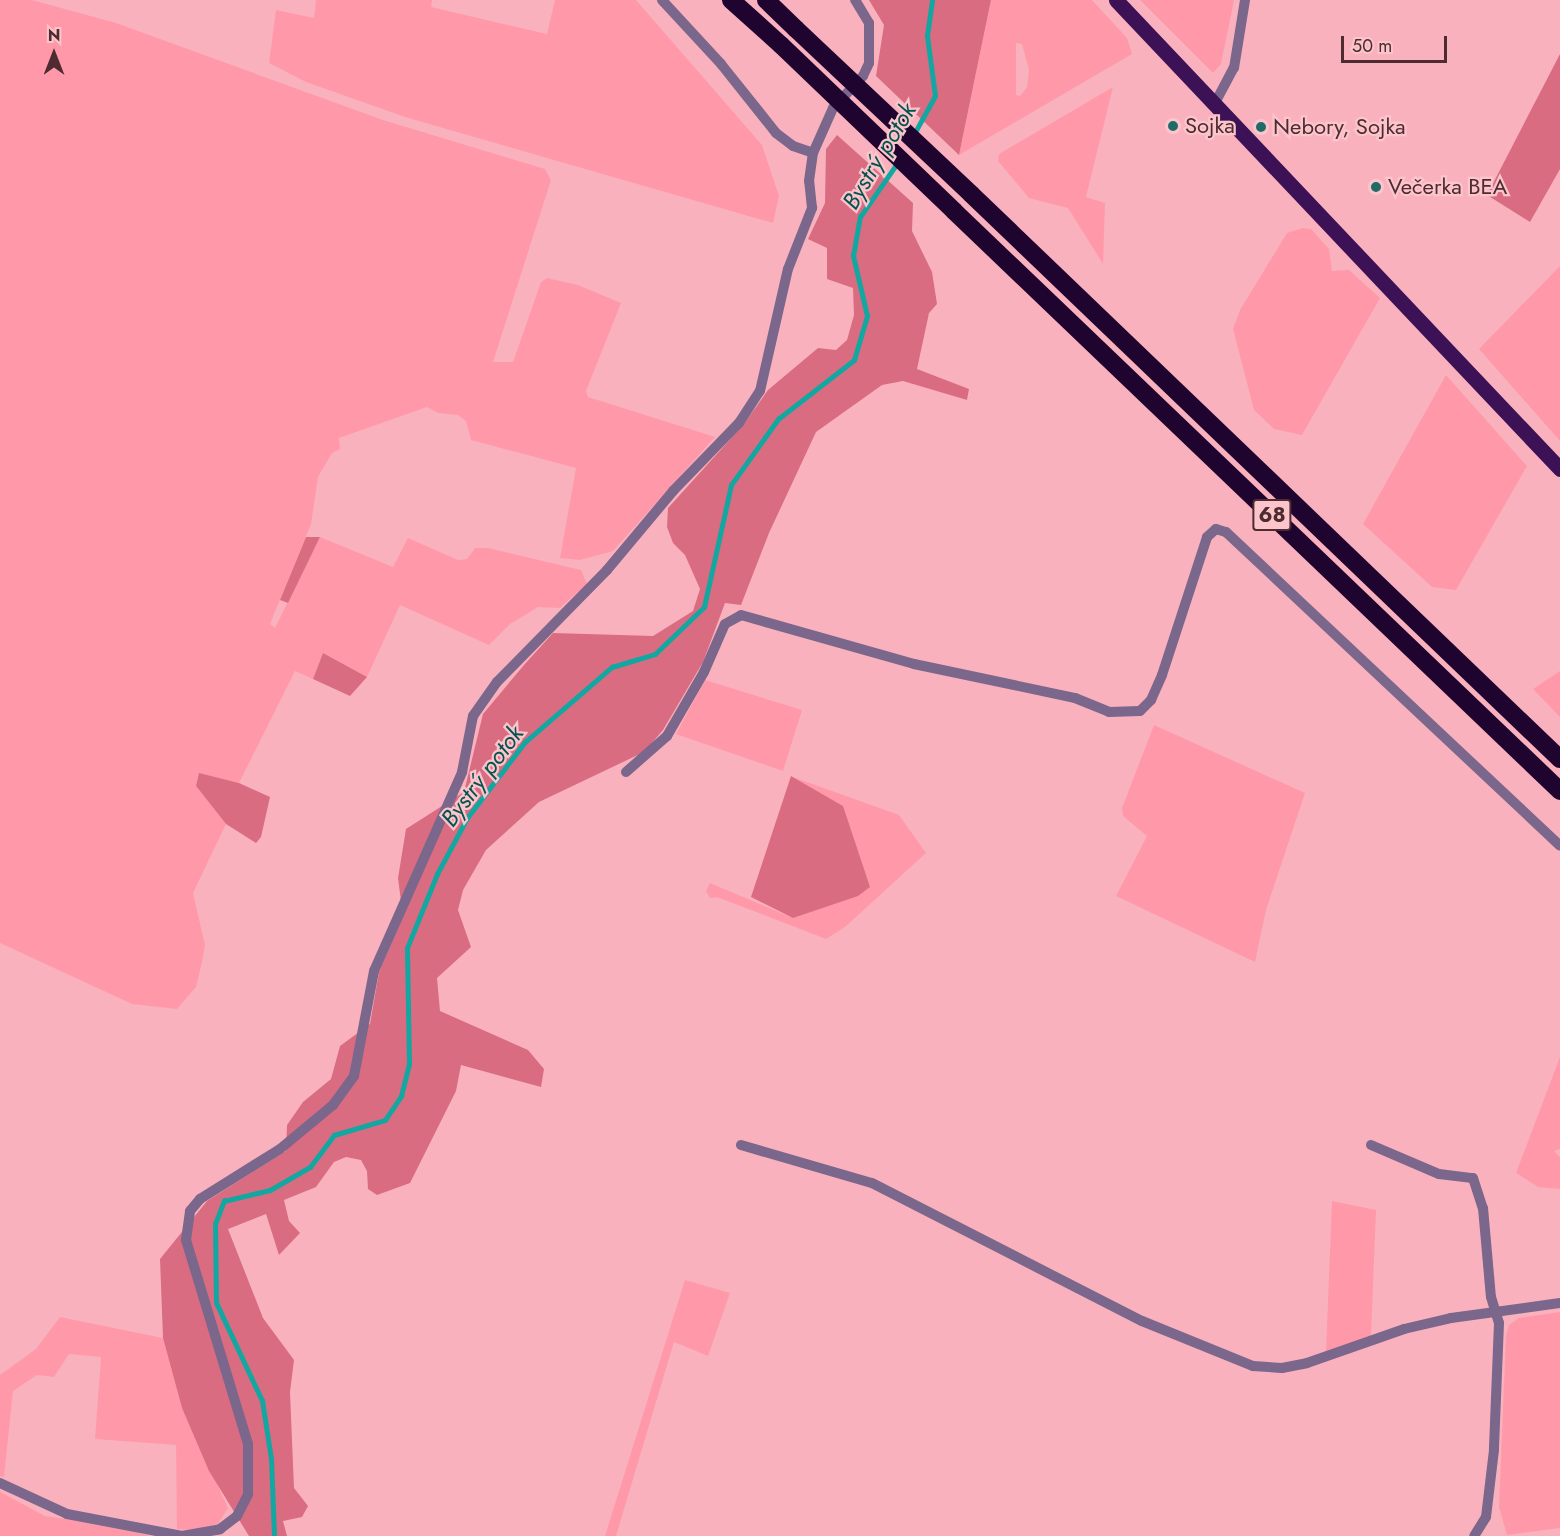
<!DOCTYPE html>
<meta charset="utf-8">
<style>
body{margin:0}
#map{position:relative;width:1560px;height:1536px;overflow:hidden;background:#f9b2bd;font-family:Jost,sans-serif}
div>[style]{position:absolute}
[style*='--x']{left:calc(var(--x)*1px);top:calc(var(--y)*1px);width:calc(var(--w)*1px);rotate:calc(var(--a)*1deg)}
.green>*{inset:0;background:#f9a}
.forest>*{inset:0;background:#da6c81}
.stream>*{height:4.5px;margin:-2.25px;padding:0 2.25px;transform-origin:2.25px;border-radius:2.25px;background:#13a7a1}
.minor>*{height:10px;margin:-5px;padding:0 5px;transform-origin:5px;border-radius:5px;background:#7b668c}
.major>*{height:15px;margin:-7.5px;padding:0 7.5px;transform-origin:7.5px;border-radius:7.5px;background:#3c1155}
.highway>*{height:18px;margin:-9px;padding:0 9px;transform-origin:9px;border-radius:9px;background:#1f042f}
.highway-bridge>*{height:18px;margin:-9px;padding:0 9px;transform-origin:9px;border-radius:9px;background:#1f042f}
.dots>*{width:16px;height:16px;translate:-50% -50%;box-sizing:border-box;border:3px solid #fcc5cc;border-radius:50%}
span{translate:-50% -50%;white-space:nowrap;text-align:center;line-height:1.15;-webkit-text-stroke:4.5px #fcc5cc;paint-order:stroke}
.shield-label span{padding:2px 4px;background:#fcc5cc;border:2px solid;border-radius:4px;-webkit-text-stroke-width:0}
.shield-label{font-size:21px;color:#4d2b30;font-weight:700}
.poi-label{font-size:22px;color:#4d2b30}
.left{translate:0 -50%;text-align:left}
.water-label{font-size:24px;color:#04534f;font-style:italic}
.north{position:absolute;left:24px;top:24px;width:60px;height:60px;-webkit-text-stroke:4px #fcc5cc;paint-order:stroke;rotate:0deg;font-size:16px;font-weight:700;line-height:24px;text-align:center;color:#4d2b30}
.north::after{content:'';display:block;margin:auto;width:21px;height:27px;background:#4d2b30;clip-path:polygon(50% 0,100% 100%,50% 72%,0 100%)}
.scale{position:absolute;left:1341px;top:36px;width:106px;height:27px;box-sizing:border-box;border:3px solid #4d2b30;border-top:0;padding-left:8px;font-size:18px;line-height:21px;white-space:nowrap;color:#4d2b30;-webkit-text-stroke:4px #fcc5cc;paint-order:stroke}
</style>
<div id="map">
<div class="green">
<i style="clip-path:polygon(0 0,32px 0,116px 23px,383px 120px,545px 169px,551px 180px,493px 362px,513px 362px,541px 282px,547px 278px,578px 285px,621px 303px,586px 391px,588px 397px,715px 437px,613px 551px,580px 560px,560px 558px,576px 468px,471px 440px,466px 421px,458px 415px,438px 413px,427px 407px,339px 438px,340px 449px,332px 453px,318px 477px,311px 524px,270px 624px,275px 628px,320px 537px,393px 567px,408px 538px,458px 560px,467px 559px,475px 548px,488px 548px,581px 570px,587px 584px,560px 608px,538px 607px,510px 624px,489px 645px,400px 605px,367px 677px,323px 653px,313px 679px,295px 671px,239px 783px,199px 774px,196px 786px,226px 824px,193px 893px,205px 945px,202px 962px,196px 987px,177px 1009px,132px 1004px,0 943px)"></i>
<i style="clip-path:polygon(316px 0,432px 0,431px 7px,547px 34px,555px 0,636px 0,762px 145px,779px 196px,773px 223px,405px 117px,306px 82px,269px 63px,276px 10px,314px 18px)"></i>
<i style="clip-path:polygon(evenodd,991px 0,1092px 0,1127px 38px,1132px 54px,959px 155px,991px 0,1016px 43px,1022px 44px,1029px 70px,1027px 87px,1020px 96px,1016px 95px,1016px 43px)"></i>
<i style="clip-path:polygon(1140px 0,1234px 0,1221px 64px,1213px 73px)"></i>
<i style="clip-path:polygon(1113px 87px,1086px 197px,1105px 203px,1103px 264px,1068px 208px,1029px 198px,998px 161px,999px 154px)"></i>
<i style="clip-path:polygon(1303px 228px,1311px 229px,1329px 249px,1332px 271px,1349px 270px,1380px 298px,1302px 435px,1274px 429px,1254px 410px,1233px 329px,1240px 310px,1287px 233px)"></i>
<i style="clip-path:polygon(1560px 266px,1560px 441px,1479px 349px)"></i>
<i style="clip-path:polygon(1446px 375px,1527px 466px,1456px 590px,1432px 587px,1363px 524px)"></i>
<i style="clip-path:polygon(1560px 671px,1560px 717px,1533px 689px)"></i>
<i style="clip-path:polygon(705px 680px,802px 710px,783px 771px,676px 734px)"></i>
<i style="clip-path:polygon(1154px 725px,1305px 793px,1266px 910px,1255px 962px,1116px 896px,1147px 836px,1123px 816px,1122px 808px)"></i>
<i style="clip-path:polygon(793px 777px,899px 815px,926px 853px,845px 927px,826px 939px,717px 897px,710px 898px,706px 891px,710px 883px,793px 918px,843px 806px)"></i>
<i style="clip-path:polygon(1560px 1057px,1560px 1149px,1554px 1151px,1560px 1157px,1560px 1189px,1538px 1187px,1516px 1173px)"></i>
<i style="clip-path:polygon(1332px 1201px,1376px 1210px,1371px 1336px,1326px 1351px)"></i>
<i style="clip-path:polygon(685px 1280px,730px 1293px,708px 1356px,674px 1342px,616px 1536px,605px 1536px)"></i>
<i style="clip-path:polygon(1560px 1312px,1560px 1528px,1507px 1535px,1499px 1507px,1506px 1336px,1509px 1325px,1519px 1318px)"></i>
<i style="clip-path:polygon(60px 1317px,163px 1338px,182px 1408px,228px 1508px,218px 1524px,196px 1530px,177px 1529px,176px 1445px,95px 1439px,101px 1357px,69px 1354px,54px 1377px,37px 1375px,13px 1391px,4px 1477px,0 1476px,0 1375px,36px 1349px)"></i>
<i style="clip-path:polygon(0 1492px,45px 1516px,116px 1526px,150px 1536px,0 1536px)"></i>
</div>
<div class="forest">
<i style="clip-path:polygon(869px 0,991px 0,959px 155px,876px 76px,884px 25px)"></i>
<i style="clip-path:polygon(1560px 54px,1560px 169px,1530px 222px,1487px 195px)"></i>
<i style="clip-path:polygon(837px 135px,913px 203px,912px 231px,932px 272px,937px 304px,929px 313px,917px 369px,969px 389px,967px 400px,903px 381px,882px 385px,816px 432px,769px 533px,741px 605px,725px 603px,703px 662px,663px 730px,644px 752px,539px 802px,486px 850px,463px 890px,458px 910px,471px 947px,437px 978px,440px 1011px,528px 1050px,544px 1069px,541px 1087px,461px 1065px,456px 1091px,410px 1183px,377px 1195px,368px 1189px,367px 1171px,361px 1160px,346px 1157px,334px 1162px,316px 1187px,284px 1200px,289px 1221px,300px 1233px,279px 1255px,266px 1214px,228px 1229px,263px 1318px,294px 1360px,290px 1392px,294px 1488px,308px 1506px,302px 1517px,283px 1521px,287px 1536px,249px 1536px,209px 1471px,182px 1408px,163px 1338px,160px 1259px,207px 1201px,286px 1151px,287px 1125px,303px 1102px,331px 1079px,340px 1046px,370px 1024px,379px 972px,403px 917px,398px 878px,406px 829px,464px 792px,483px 714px,524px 665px,553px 633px,653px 636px,693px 611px,700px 589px,685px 555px,673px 543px,667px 527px,668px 508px,744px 424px,768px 390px,818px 348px,836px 350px,847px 340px,854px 315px,853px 288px,827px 279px,827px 248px,808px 239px,825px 203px,826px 149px)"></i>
<i style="clip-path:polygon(306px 537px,320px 537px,288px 603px,280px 600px)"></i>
<i style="clip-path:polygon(323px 653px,367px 677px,350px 696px,313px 679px)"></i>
<i style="clip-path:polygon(199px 773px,239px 783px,270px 797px,261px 837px,256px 843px,226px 824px,196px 786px)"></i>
<i style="clip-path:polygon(791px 776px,843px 806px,870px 887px,858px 896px,793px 918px,751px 897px)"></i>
</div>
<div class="stream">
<i style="--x:914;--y:134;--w:43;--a:-61.1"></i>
<i style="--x:935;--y:96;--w:61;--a:-97.6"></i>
<i style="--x:927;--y:36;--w:36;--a:-82"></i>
<i style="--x:274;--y:1536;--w:77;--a:-92.2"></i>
<i style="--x:271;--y:1459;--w:59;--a:-98.8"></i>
<i style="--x:262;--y:1401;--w:108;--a:-115.1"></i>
<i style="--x:216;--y:1303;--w:79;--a:-90.7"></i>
<i style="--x:215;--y:1224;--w:25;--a:-69"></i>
<i style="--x:224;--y:1201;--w:47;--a:-13.4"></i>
<i style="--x:270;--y:1190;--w:46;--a:-29.9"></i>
<i style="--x:310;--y:1167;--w:40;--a:-53"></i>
<i style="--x:334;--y:1135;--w:53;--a:-16.4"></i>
<i style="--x:385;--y:1120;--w:29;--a:-56"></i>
<i style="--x:401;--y:1096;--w:33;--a:-76"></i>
<i style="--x:409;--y:1064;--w:116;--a:-91"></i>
<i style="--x:407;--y:948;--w:80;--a:-67.9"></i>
<i style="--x:437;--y:874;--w:64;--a:-61.8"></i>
<i style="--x:467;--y:818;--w:96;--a:-52.7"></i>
<i style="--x:525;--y:742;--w:115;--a:-40.8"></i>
<i style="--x:612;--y:667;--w:45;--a:-16.8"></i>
<i style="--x:655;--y:654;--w:68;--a:-43.8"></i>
<i style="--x:704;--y:607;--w:125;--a:-77.5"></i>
<i style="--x:731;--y:485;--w:81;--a:-54.5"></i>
<i style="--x:778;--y:419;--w:96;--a:-37.8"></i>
<i style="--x:854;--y:360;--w:46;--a:-73.5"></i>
<i style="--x:867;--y:316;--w:62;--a:-103.1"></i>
<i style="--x:853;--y:256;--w:40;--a:-80"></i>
<i style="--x:860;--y:217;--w:67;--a:-55.4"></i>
</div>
<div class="minor">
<i style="--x:662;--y:0;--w:87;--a:47.3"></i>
<i style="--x:721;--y:64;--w:88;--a:51.4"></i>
<i style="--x:776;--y:133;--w:21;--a:37"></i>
<i style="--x:793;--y:146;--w:21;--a:19"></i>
<i style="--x:1215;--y:103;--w:40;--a:-62"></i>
<i style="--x:1234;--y:68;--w:69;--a:-80.8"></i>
<i style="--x:626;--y:772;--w:55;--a:-41.3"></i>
<i style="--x:667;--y:736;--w:74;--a:-60"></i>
<i style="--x:704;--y:672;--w:52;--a:-66.4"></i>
<i style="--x:725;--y:624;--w:18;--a:-29"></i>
<i style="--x:741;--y:615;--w:180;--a:15.8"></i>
<i style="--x:914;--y:664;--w:165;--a:11.9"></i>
<i style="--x:1075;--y:698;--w:37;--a:22"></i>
<i style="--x:1109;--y:712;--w:31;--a:-2"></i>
<i style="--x:1140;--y:711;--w:16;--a:-45"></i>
<i style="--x:1151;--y:700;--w:27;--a:-66"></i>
<i style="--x:1162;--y:675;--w:145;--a:-71.9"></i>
<i style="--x:1207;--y:537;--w:12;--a:-42"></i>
<i style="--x:1216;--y:529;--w:10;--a:17"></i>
<i style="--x:1226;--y:532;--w:458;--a:43.2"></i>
<i style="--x:741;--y:1145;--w:136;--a:16.2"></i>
<i style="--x:872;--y:1183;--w:303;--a:27.1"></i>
<i style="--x:1142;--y:1321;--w:120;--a:22.1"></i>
<i style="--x:1253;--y:1366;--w:29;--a:4"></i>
<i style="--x:1282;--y:1368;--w:25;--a:-11"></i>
<i style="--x:1307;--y:1363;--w:103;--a:-19.3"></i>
<i style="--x:1404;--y:1329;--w:48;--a:-13.2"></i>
<i style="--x:1451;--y:1318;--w:110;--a:-7.8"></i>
<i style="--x:1371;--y:1145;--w:74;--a:23.1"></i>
<i style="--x:1439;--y:1174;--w:34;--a:7"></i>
<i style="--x:1473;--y:1178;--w:32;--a:72"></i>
<i style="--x:1483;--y:1208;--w:89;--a:84.9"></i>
<i style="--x:1491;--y:1297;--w:27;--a:73"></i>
<i style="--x:1499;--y:1323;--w:127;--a:92.3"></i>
<i style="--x:1494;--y:1450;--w:67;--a:96.8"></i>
<i style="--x:1486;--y:1517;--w:22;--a:122"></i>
<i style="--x:0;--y:1483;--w:74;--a:24.8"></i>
<i style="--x:67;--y:1514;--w:117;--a:10.8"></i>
<i style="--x:182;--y:1536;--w:39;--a:-10"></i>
<i style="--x:220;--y:1529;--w:21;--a:-37"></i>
<i style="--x:237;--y:1516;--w:25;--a:-63"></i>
<i style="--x:248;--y:1494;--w:50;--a:-90"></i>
<i style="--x:248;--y:1444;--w:213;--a:-106.9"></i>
<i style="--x:186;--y:1240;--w:29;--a:-82"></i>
<i style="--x:190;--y:1211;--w:16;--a:-50"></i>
<i style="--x:200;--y:1199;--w:94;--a:-32"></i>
<i style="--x:280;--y:1149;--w:69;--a:-39.7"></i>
<i style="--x:333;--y:1105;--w:36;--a:-54"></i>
<i style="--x:354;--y:1076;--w:107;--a:-79.2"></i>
<i style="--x:374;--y:971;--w:218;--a:-66.1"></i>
<i style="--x:462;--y:772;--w:57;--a:-78.9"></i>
<i style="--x:473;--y:716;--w:42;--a:-54.8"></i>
<i style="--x:497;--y:682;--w:157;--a:-45.5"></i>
<i style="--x:607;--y:570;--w:103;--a:-50.1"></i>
<i style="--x:673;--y:491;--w:95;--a:-45.9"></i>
<i style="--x:739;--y:423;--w:38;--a:-57"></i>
<i style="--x:760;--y:391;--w:125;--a:-77.1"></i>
<i style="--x:788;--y:269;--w:66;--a:-68.5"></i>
<i style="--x:812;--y:208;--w:27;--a:-96"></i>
<i style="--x:809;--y:181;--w:28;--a:-82"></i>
<i style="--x:813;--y:153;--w:49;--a:-66"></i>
<i style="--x:833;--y:108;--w:44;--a:-46.8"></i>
<i style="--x:863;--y:76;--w:14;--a:-65"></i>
<i style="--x:869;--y:63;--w:40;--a:-90"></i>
<i style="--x:869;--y:23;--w:27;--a:-121"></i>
</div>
<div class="major">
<i style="--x:1116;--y:0;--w:646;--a:46.57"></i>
</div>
<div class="highway">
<i style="--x:731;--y:0;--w:67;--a:42"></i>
<i style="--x:766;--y:0;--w:42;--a:44"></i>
<i style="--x:971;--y:194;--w:816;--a:43.81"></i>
<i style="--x:954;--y:211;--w:839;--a:43.74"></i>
</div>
<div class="highway-bridge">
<i style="--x:796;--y:29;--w:241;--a:43.3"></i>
<i style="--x:781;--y:45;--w:240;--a:43.8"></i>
</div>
<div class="dots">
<i style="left:1173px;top:126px;background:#206b67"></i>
<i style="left:1261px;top:127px;background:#206b67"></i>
<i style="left:1376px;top:187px;background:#206b67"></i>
</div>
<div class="shield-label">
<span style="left:1272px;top:515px">68</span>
</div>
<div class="poi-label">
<span class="left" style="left:1185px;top:126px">Sojka</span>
<span class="left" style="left:1273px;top:127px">Nebory, Sojka</span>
<span class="left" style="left:1388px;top:187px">Večerka BEA</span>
</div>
<div class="water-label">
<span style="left:879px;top:156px;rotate:-59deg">Bystrý potok</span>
<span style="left:482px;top:776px;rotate:-53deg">Bystrý potok</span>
</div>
<div class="north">N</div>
<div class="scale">50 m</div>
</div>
